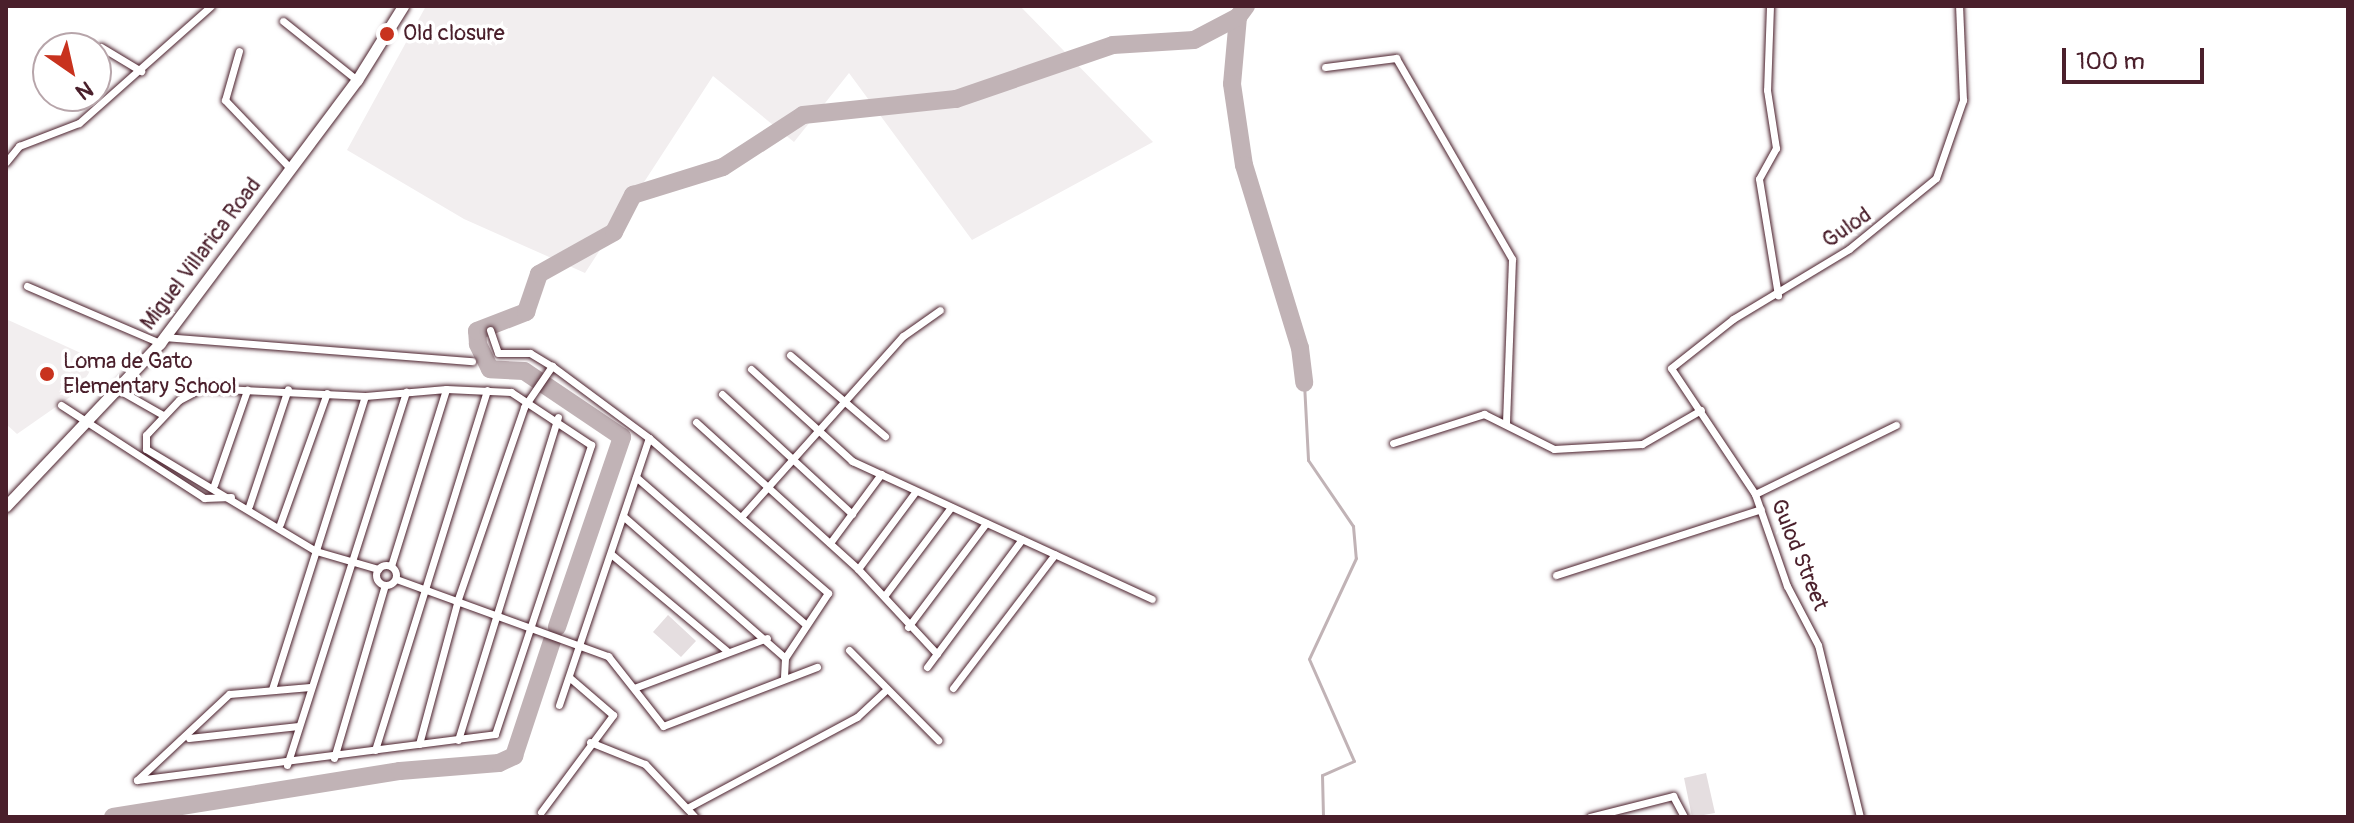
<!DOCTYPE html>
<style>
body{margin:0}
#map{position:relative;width:2354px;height:823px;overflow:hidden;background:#fff;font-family:Pangolin,sans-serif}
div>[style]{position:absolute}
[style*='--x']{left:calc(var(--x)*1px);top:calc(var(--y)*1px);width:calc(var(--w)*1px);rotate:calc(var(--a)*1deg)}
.built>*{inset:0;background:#f2eeef}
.green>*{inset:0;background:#e5dee0}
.stream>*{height:3px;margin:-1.5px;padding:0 1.5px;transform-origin:1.5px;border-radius:1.5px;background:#c1b3b6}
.river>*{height:18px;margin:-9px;padding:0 9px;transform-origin:9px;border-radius:9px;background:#c1b3b6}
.roads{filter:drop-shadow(0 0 2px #4a1f2b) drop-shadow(0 0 2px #4a1f2b)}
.minor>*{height:7px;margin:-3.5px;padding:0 3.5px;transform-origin:3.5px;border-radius:3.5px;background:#fff}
.minor>.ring{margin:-3.5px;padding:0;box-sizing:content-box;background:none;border:7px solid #fff;border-radius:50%}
.secondary>*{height:11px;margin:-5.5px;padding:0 5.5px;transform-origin:5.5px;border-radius:5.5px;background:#fff}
.dots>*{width:22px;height:22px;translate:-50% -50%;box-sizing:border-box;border:4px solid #fff;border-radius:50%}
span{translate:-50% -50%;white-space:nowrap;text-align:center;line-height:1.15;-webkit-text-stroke:7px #fff;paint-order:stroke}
.poi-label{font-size:22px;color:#4a1f2b}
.left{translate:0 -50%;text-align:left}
.street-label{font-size:22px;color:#4a1f2b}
.frame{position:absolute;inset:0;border:8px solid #4a1f2b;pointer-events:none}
.north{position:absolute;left:32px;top:32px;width:80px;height:80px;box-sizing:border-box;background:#fff;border:2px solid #b7a5aa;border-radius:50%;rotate:146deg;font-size:22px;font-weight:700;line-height:32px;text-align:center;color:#4a1f2b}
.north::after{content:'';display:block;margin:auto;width:28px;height:36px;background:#c8321e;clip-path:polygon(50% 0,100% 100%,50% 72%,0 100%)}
.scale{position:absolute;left:2062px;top:48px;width:142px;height:36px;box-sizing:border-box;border:4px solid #4a1f2b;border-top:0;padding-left:10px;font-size:24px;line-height:28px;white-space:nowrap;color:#4a1f2b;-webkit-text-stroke:6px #fff;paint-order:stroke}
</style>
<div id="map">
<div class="built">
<i style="clip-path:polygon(426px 6px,1020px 6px,1153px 142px,972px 240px,849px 73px,794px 142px,713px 76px,585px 273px,464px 219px,347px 150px)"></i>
<i style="clip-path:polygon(6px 319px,94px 359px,83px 388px,17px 434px,6px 424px)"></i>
</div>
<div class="green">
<i style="clip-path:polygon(668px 615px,696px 641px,681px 657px,653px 632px)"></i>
<i style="clip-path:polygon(1706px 773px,1715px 813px,1692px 817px,1684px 778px)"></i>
</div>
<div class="stream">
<i style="--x:1304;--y:383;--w:77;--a:87"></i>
<i style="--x:1308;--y:460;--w:80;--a:55.7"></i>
<i style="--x:1353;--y:526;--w:32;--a:85"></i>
<i style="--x:1356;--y:558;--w:111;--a:115"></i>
<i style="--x:1309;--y:659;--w:111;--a:66.2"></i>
<i style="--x:1354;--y:761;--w:35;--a:156"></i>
<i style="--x:1322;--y:775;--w:42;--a:88.6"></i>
</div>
<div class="river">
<i style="--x:1246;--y:6;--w:14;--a:126"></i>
<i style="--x:1238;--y:17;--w:67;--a:95.1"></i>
<i style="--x:1232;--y:84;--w:82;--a:81.6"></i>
<i style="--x:1244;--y:165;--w:191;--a:73"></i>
<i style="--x:1300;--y:348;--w:35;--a:83"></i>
<i style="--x:557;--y:627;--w:201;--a:-71.1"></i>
<i style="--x:622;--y:437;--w:118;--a:-146"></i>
<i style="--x:524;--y:371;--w:34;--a:-177"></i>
<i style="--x:490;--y:369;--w:28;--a:-116"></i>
<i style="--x:478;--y:344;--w:13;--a:-94"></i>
<i style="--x:477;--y:331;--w:53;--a:-21.2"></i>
<i style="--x:526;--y:312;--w:40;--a:-71.1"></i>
<i style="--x:539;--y:274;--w:86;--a:-29.2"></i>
<i style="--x:614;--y:232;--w:42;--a:-62.8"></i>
<i style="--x:633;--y:195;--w:94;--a:-17.3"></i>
<i style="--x:723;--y:167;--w:95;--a:-33"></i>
<i style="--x:803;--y:115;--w:154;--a:-6"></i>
<i style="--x:956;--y:99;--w:166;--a:-19"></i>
<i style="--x:1113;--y:45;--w:81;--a:-3.5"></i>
<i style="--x:1194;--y:40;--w:50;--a:-27.6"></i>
<i style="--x:113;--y:817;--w:291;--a:-9.1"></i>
<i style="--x:400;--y:771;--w:99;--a:-4.6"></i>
<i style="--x:499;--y:763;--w:17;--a:-25"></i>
<i style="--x:514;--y:756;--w:124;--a:-71.7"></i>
</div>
<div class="roads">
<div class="minor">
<i style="--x:1770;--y:6;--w:84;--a:92"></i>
<i style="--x:1767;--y:90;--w:59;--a:81.2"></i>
<i style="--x:1776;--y:148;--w:35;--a:119"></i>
<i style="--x:1759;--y:179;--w:118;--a:80.7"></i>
<i style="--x:283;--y:21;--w:95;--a:38.6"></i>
<i style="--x:101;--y:47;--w:47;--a:31"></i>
<i style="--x:239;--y:51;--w:51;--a:105.9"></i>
<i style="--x:225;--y:100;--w:95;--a:46.3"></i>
<i style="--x:1325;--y:67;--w:72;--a:-7.2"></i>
<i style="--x:1396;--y:58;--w:232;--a:60"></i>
<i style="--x:1512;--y:259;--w:165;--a:92.1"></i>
<i style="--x:6;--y:162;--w:21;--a:-51"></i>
<i style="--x:19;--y:146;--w:64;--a:-21"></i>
<i style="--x:79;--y:123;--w:176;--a:-41.6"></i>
<i style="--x:27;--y:286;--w:145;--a:23.2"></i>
<i style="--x:490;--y:330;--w:24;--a:71"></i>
<i style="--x:498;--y:353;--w:32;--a:0"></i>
<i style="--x:530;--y:353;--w:26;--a:31"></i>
<i style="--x:552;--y:366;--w:121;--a:36.6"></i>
<i style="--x:649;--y:438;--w:237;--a:40.9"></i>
<i style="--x:828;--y:593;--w:78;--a:123.5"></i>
<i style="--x:785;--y:658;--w:21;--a:93"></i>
<i style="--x:164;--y:337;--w:309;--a:4.5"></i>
<i style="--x:790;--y:355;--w:125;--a:40.5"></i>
<i style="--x:751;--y:369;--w:137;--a:42.3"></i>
<i style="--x:852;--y:461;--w:330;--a:24.7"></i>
<i style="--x:119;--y:390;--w:51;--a:29.6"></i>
<i style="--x:722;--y:394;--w:177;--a:42.7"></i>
<i style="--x:61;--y:405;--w:171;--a:33"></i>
<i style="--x:204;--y:498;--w:27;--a:-2"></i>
<i style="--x:696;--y:422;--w:219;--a:42.2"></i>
<i style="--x:858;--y:569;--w:116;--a:47.1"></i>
<i style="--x:1393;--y:443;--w:96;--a:-17.7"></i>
<i style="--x:1484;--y:414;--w:78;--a:26.6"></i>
<i style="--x:1554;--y:449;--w:88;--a:-3.3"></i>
<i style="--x:1642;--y:444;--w:68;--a:-30"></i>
<i style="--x:636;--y:477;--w:225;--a:41"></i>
<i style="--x:214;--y:485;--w:101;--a:-70.8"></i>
<i style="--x:1755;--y:494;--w:157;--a:-26.1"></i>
<i style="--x:249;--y:506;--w:123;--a:-71.6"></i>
<i style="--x:623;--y:516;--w:215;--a:41.2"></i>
<i style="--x:741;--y:517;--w:243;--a:-48.2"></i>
<i style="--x:903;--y:336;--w:45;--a:-35.1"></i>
<i style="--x:280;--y:524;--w:139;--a:-70.3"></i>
<i style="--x:830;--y:543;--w:86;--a:-53.5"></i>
<i style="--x:611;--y:554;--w:151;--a:39.9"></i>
<i class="ring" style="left:376px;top:565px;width:13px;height:13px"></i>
<i style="--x:391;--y:566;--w:185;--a:-72.7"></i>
<i style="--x:858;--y:569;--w:97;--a:-53.4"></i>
<i style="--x:1556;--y:575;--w:215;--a:-17.8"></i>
<i style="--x:396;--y:579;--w:226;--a:20"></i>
<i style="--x:608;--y:656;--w:89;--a:51.8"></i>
<i style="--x:663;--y:726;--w:165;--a:-21"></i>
<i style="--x:885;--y:595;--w:110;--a:-53.1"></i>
<i style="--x:908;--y:627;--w:130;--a:-53.1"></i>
<i style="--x:849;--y:650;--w:127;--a:45.3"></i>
<i style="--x:927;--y:667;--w:159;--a:-53.4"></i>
<i style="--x:310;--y:687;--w:81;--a:175.1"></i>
<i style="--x:229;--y:694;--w:126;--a:136.9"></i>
<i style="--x:137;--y:780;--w:361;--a:-7.3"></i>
<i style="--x:495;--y:734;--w:305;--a:-71.6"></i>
<i style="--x:591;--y:445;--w:96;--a:-146.5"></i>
<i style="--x:511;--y:392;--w:65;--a:-177.4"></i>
<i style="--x:446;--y:389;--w:81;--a:175.1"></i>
<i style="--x:365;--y:396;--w:163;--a:-177.2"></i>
<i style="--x:202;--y:388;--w:26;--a:152"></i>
<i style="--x:179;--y:400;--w:48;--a:133.3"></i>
<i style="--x:146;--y:435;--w:14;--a:90"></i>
<i style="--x:146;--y:449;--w:198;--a:31"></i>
<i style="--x:316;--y:551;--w:65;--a:16.2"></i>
<i style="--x:634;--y:688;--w:142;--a:-20.6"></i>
<i style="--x:953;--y:688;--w:168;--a:-52.7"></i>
<i style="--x:272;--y:689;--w:307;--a:-72.4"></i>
<i style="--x:559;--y:705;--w:282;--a:-71.4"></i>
<i style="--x:189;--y:738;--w:110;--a:-6.3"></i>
<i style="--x:458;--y:740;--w:338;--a:-72.8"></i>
<i style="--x:590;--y:742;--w:59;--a:21.8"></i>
<i style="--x:645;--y:764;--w:73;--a:46.7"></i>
<i style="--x:419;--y:744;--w:150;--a:-74.9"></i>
<i style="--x:458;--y:599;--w:203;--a:-71"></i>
<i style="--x:524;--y:407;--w:50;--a:-55.7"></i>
<i style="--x:375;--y:750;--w:377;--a:-72.7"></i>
<i style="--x:334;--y:758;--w:180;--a:-73.6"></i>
<i style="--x:287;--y:765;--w:392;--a:-72.3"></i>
<i style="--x:687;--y:808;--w:193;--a:-28.2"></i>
<i style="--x:857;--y:717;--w:41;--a:-43"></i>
<i style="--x:541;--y:812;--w:121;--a:-53.4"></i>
<i style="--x:613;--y:715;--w:58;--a:-139.2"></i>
<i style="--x:1590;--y:817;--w:86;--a:-14.2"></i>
<i style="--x:1673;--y:796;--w:24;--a:62"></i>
<i style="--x:1860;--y:817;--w:177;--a:-103.7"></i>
<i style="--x:1818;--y:645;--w:67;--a:-117.7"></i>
<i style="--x:1787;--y:586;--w:97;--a:-109.2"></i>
<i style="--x:1755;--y:494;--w:151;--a:-123.7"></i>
<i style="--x:1671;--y:368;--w:79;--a:-38.3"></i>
<i style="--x:1733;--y:319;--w:135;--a:-31.1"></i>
<i style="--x:1849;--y:249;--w:112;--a:-39.2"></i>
<i style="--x:1936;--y:178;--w:83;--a:-70.9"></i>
<i style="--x:1963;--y:100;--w:94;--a:-92.4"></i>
</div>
<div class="secondary">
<i style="--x:6;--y:506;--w:224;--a:-46.6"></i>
<i style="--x:160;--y:343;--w:329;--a:-53.2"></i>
<i style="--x:357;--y:80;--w:87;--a:-58.1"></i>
</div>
</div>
<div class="dots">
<i style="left:387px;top:34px;background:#c8321e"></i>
<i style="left:47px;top:374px;background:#c8321e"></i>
</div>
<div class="poi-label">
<span class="left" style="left:403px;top:34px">Old closure</span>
<span class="left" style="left:63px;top:374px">Loma de Gato<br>Elementary School</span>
</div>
<div class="street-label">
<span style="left:1847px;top:228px;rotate:-35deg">Gulod</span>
<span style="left:201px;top:254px;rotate:-53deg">Miguel Villarica Road</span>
<span style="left:1799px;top:555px;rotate:68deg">Gulod Street</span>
</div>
<div class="frame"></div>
<div class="north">N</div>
<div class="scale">100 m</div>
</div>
